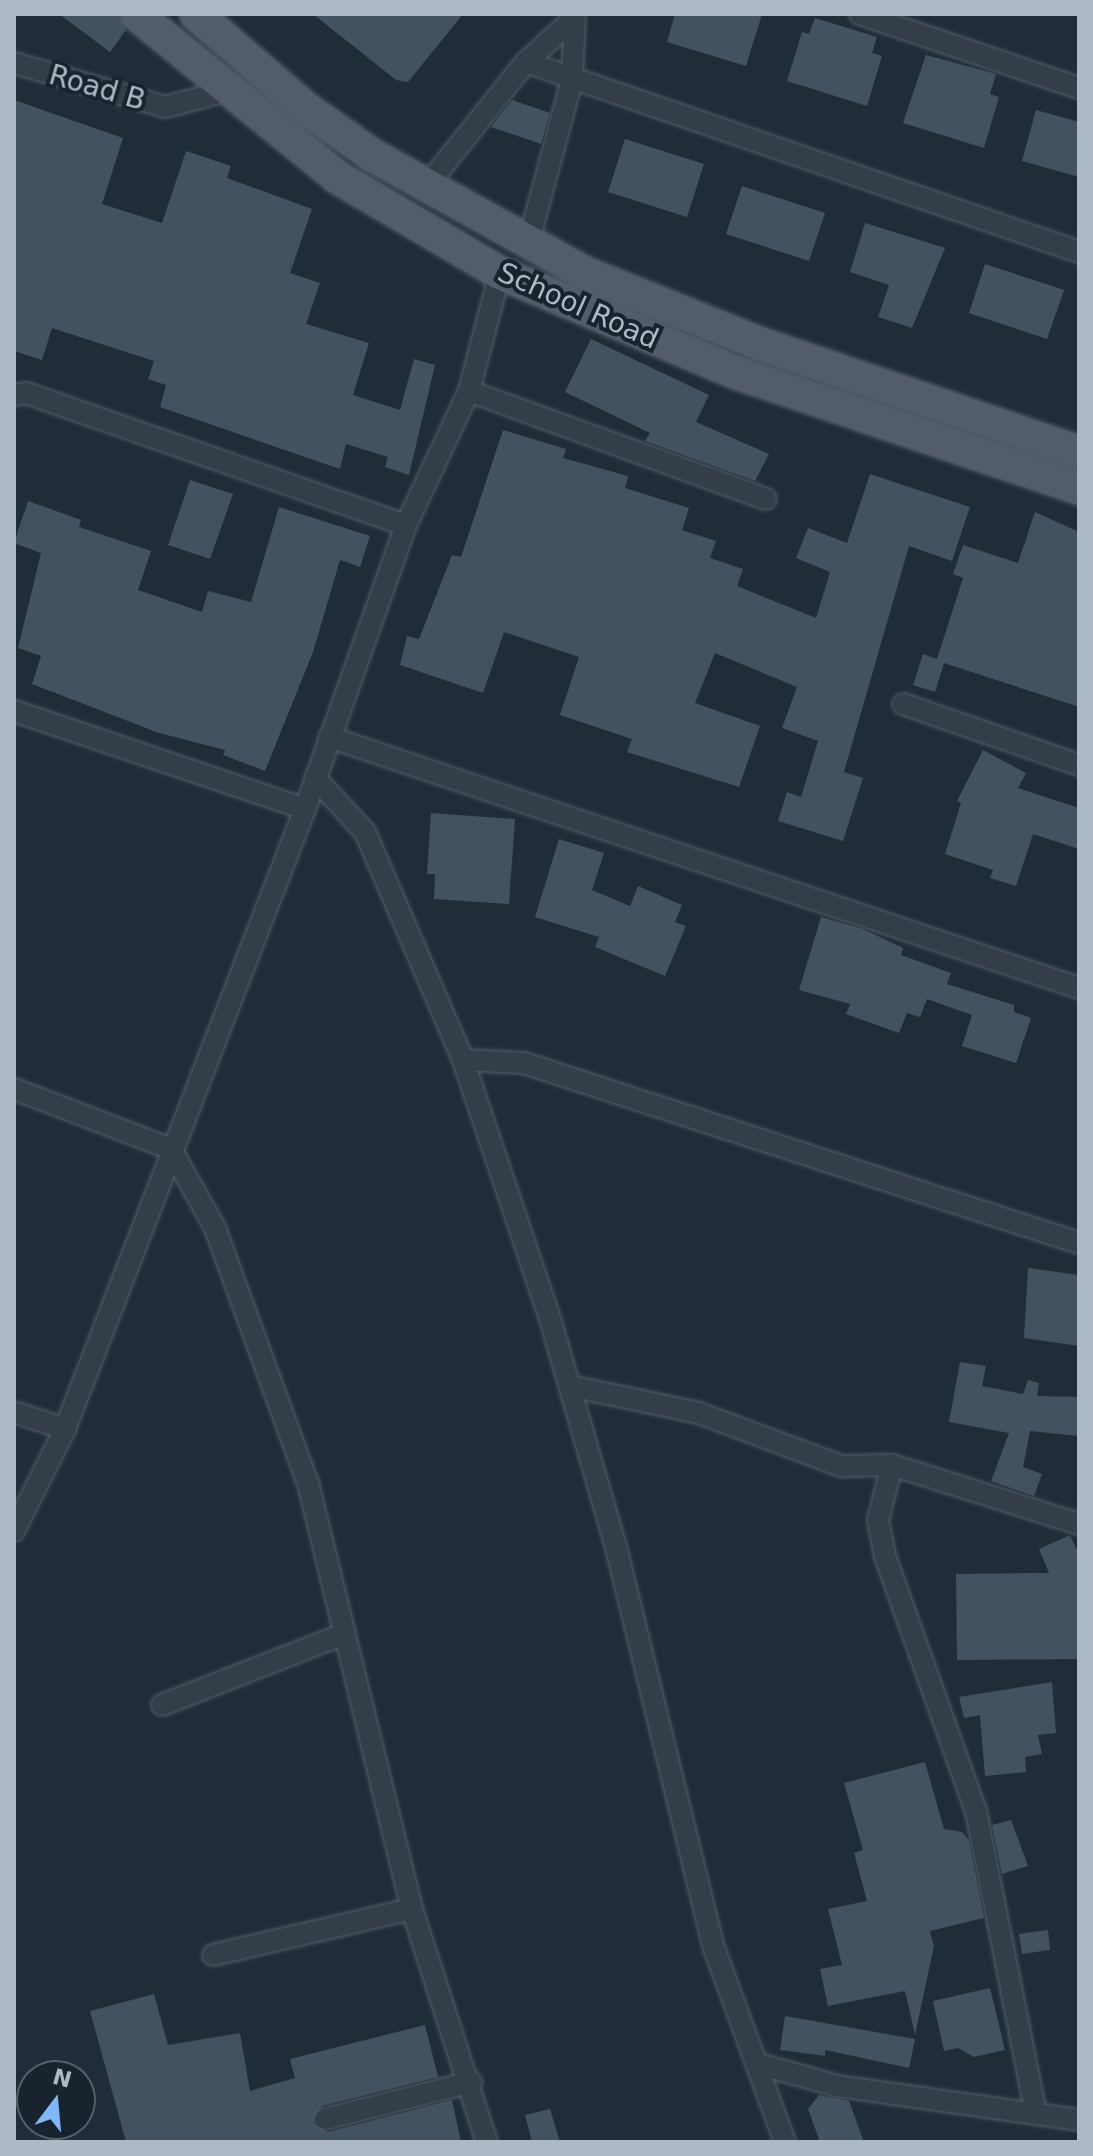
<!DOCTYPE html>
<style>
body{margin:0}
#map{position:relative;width:1093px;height:2156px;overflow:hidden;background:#202d39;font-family:"DejaVu Sans",sans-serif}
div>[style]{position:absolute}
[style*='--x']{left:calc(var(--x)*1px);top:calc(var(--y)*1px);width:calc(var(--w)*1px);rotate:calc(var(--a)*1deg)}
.building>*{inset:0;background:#435261}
.roads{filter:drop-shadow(0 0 2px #515c67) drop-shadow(0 0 2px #515c67)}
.street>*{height:20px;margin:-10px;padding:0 10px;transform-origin:10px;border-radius:10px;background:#343e49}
.primary>*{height:32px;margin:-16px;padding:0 16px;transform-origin:16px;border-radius:16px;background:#525d69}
span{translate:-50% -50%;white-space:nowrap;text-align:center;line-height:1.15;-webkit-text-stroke:8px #19232e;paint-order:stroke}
.street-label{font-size:28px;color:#aeb9c6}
.frame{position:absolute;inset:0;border:16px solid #aeb9c6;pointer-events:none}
.north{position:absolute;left:16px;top:2060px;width:80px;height:80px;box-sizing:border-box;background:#19232e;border:2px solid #555f6b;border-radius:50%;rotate:16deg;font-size:22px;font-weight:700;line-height:32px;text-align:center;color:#aeb9c6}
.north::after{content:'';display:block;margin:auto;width:28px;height:36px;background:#80b7f9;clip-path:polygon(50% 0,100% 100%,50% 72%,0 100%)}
</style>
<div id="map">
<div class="building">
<i style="clip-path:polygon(59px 14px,117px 14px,126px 30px,110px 52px)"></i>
<i style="clip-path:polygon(313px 14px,463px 14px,408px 82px,396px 80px)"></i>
<i style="clip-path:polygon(675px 14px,762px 14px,746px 66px,667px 42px)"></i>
<i style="clip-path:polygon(815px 18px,877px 37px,872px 53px,882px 56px,867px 106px,787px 81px,802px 32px,809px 34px)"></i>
<i style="clip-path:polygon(926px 55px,996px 74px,990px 94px,999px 97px,984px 148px,903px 123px)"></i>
<i style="clip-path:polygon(14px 100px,123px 138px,102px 204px,162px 223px,186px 151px,231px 166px,227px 178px,312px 209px,290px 273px,320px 283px,306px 324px,369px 343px,353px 395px,400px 410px,414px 359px,435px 365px,409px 475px,385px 467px,388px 457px,346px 444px,340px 469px,160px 407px,166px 385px,148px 379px,154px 361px,52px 328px,42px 360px,14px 351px)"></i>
<i style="clip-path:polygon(512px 100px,550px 113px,541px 144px,491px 127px)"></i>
<i style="clip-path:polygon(1036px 110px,1079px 122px,1079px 177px,1022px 161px)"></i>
<i style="clip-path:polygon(625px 139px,704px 164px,687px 217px,608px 192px)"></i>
<i style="clip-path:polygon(742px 186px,825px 213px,809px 261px,726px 234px)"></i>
<i style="clip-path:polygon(865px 223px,945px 248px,912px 328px,878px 317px,889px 285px,850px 272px)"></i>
<i style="clip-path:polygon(985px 264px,1064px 290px,1047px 339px,969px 313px)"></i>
<i style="clip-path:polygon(591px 339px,709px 395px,696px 422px,769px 454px,755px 481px,645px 441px,650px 433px,565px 392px)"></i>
<i style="clip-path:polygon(503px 430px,566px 449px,563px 458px,628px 476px,625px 488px,689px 508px,682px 530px,716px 541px,710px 558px,743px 569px,737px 586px,816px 618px,830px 572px,796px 558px,808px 528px,847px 543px,870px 474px,970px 507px,952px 561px,909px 546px,844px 772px,863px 778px,843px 841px,778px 821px,787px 792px,801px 797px,818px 741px,782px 728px,797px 687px,715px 653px,695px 703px,760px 726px,739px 787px,627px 752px,632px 739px,560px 715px,579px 657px,504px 632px,483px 693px,400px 665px,407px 636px,419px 639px,452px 555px,461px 557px)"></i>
<i style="clip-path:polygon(190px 480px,233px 494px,210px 559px,168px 545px)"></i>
<i style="clip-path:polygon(28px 501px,81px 520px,79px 527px,151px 551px,138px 590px,202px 612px,208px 591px,251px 602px,279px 507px,370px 536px,360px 567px,340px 560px,313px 652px,265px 771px,223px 755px,225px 750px,159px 733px,32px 684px,41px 656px,18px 648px,41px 553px,14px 543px)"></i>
<i style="clip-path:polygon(1035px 512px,1079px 532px,1079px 707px,944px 663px,935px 692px,913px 685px,923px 654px,937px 659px,963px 578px,953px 574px,963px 545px,1018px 563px)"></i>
<i style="clip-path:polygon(983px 750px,1026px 773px,1018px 788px,1079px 808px,1079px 849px,1033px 834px,1016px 886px,990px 878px,993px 870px,945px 854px,961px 803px,957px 801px)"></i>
<i style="clip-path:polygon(431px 813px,515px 819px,509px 904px,434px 899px,435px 874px,427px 874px)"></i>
<i style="clip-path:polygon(559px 839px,604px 853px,592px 890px,630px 906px,638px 886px,682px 905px,675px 922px,686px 926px,665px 976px,595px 947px,599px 937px,535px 917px)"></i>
<i style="clip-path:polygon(821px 917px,863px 929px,903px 948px,901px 955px,951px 973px,947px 984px,1014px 1005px,1014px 1012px,1031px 1018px,1016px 1063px,962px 1046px,972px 1015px,927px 999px,920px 1017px,907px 1013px,899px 1033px,846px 1014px,850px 1004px,799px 990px)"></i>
<i style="clip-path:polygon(1028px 1268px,1079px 1275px,1079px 1346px,1024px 1338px)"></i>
<i style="clip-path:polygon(960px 1362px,986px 1366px,982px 1386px,1023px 1394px,1028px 1380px,1039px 1383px,1037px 1396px,1079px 1397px,1079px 1436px,1030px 1431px,1023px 1467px,1042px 1474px,1034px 1496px,991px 1481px,1009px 1433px,949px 1422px)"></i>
<i style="clip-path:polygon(1070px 1535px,1079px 1555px,1079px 1659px,957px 1660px,956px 1574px,1049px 1573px,1039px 1549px)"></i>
<i style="clip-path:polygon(1052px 1682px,1056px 1733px,1038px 1735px,1042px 1754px,1025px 1757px,1026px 1772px,985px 1776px,980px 1715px,964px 1718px,959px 1697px)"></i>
<i style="clip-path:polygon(925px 1762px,944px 1829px,962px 1832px,969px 1841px,984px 1918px,930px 1931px,934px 1946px,915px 2035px,905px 1991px,828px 2006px,820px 1969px,842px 1965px,828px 1909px,867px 1901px,854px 1853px,863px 1850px,844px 1783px)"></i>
<i style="clip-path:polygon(1011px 1820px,1028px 1866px,1002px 1874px,992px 1825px)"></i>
<i style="clip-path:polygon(1048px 1930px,1050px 1950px,1022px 1954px,1019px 1934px)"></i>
<i style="clip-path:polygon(990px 1988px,1005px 2050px,974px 2057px,958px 2048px,944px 2051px,933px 2001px)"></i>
<i style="clip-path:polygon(154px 1994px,168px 2045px,240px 2033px,250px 2091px,295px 2078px,290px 2059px,425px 2025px,438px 2077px,322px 2106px,313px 2123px,328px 2132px,452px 2100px,461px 2142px,126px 2142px,90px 2011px)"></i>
<i style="clip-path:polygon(785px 2016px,915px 2039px,909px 2068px,825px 2050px,825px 2056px,780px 2050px)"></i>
<i style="clip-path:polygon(819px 2095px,849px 2101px,864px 2142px,820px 2142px,808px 2109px)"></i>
<i style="clip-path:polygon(550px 2109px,560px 2142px,532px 2142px,525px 2115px)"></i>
</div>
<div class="roads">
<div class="street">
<i style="--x:860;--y:14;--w:231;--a:18.7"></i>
<i style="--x:526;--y:62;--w:585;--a:18.96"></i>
<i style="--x:14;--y:63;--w:157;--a:16.2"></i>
<i style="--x:165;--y:107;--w:63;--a:-14.7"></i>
<i style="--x:425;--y:188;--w:161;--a:-51.3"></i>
<i style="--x:526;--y:62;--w:64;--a:-42.5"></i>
<i style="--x:528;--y:244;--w:170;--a:-75"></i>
<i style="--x:572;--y:80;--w:66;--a:-87.4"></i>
<i style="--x:469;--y:391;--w:316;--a:20"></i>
<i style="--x:14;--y:395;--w:12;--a:-9"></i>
<i style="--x:26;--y:393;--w:402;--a:19.2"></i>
<i style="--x:903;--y:704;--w:186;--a:19.1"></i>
<i style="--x:14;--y:711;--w:307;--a:18.6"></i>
<i style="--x:329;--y:737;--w:791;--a:18.5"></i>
<i style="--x:315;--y:778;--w:74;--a:47.2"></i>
<i style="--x:365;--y:832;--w:248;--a:66.7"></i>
<i style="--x:463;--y:1060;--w:276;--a:71.4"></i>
<i style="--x:551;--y:1322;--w:234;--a:73.9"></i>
<i style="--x:616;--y:1547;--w:413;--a:76.3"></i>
<i style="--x:714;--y:1948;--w:207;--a:69.9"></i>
<i style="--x:463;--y:1060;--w:61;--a:2.8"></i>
<i style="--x:524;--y:1063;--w:583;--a:17.97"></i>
<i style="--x:14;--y:1089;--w:168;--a:20.9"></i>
<i style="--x:171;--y:1149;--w:90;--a:60.9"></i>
<i style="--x:215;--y:1228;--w:271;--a:70"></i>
<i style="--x:308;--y:1483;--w:439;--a:76.3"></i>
<i style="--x:412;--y:1909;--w:245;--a:72.2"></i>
<i style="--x:570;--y:1386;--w:132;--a:11.8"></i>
<i style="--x:699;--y:1413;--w:152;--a:20.5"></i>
<i style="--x:841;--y:1466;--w:51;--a:-1.1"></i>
<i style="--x:892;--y:1465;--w:196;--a:17.5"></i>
<i style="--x:14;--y:1412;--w:54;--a:18.4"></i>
<i style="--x:892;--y:1465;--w:57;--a:104.3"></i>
<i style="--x:878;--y:1520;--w:37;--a:79"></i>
<i style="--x:885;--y:1556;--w:271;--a:70.4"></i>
<i style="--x:976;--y:1811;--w:309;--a:78.8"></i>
<i style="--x:14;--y:1531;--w:114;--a:-63.4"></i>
<i style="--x:65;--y:1429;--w:665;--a:-68.84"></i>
<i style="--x:305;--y:809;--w:301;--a:-70.4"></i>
<i style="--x:406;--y:525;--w:148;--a:-64.8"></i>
<i style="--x:469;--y:391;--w:122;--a:-75.3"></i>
<i style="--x:162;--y:1705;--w:195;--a:-21.3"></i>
<i style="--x:213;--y:1955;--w:204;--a:-13"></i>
<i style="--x:762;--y:2065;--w:78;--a:15.6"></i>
<i style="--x:837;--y:2086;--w:244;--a:8"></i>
<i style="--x:325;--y:2119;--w:151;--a:-14.2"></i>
</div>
<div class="primary">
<i style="--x:136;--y:14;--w:259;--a:39"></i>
<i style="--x:337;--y:177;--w:189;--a:30.5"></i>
<i style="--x:500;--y:273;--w:257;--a:22.9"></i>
<i style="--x:737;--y:373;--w:361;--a:18.6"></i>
<i style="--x:196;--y:14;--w:143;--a:40.7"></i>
<i style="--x:304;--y:107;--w:83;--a:35.2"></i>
<i style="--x:372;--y:155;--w:244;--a:29"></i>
<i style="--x:585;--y:273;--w:190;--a:22"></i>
<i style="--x:761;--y:344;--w:336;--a:18.8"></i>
</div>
</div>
<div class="street-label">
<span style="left:97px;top:88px;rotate:16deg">Road B</span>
<span style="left:578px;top:306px;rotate:24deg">School Road</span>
</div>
<div class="frame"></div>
<div class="north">N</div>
</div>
